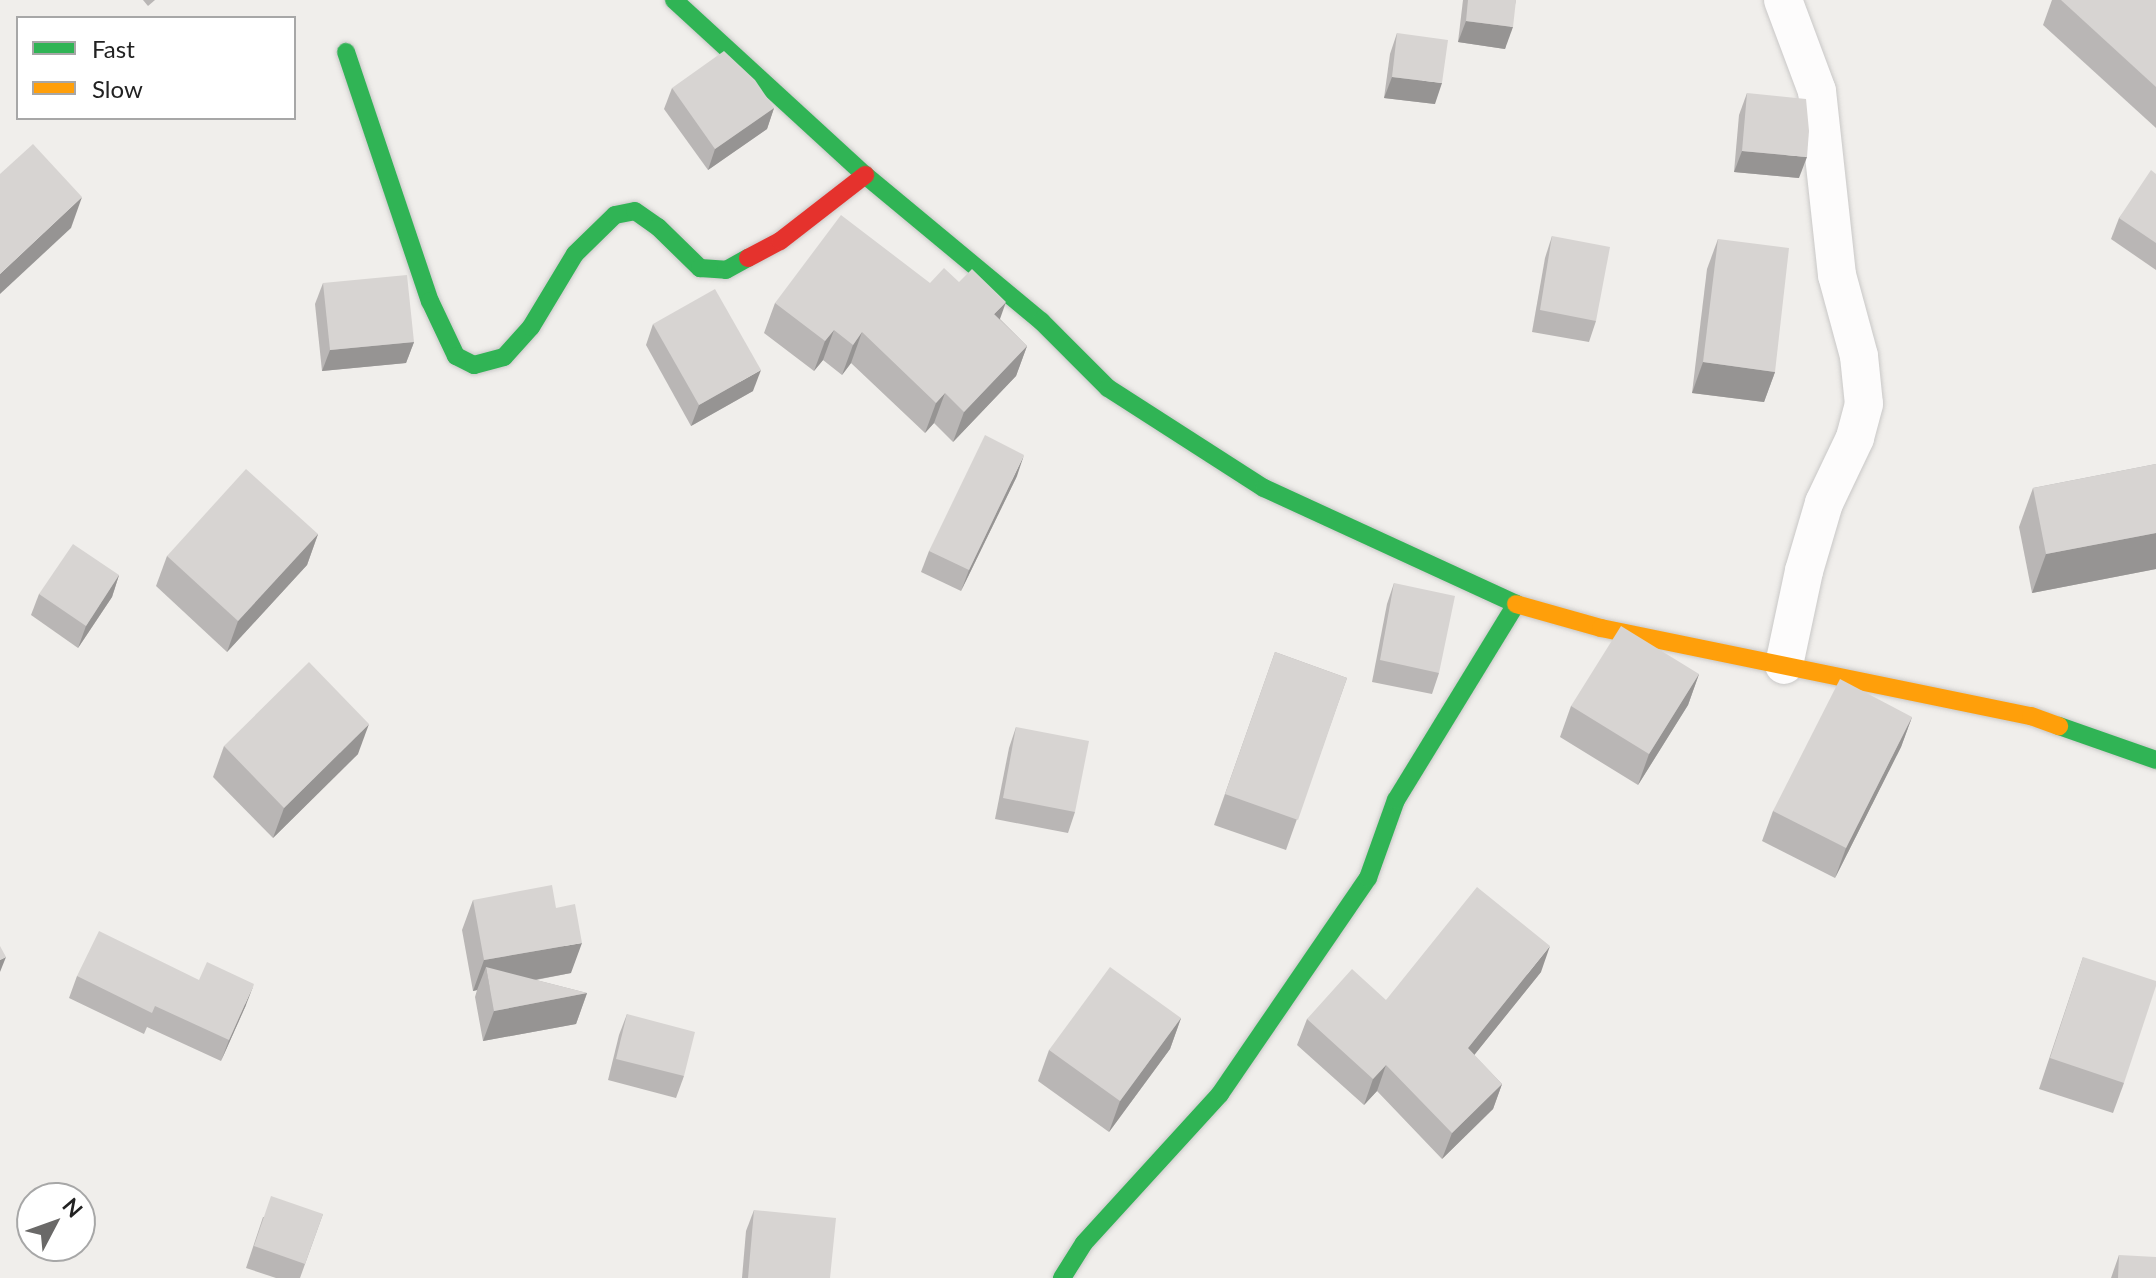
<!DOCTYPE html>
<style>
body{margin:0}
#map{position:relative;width:2156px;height:1278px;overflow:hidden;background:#f0eeeb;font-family:Lato,sans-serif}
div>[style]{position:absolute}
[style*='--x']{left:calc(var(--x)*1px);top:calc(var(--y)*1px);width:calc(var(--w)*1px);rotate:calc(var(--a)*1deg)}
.roads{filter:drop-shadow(0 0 2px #c9c8c7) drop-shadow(0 0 2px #c9c8c7)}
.street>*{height:38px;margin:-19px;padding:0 19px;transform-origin:19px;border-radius:19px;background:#fdfcfc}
.fast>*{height:18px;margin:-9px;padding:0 9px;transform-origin:9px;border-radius:9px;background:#30b455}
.slow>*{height:18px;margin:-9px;padding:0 9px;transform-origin:9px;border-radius:9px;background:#ff9f0a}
.jam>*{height:18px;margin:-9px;padding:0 9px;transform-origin:9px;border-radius:9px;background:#e5322d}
.wall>*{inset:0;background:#b9b6b5}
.shaded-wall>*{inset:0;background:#969493}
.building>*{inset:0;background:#d7d4d2}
span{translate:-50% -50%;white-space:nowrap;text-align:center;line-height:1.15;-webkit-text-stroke:6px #fff;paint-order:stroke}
.legend{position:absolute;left:16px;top:16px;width:280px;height:104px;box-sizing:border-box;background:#fff;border:2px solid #a7a7a7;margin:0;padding:10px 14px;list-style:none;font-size:24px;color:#222}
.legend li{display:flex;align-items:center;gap:16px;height:40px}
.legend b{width:40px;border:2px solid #a7a7a7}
.north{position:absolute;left:16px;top:1182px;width:80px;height:80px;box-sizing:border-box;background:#fff;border:2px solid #a7a7a7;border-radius:50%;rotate:49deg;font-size:22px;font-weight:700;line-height:32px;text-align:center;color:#222}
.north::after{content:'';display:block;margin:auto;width:28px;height:36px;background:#6a6968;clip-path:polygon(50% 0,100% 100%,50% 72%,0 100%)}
</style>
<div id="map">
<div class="roads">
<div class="street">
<i style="--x:1783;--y:0;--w:97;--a:69.5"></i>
<i style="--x:1817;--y:91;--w:185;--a:83.8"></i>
<i style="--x:1837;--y:275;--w:84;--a:74.8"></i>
<i style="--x:1859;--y:356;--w:48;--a:84.1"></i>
<i style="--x:1864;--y:404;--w:35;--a:105"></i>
<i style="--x:1855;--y:438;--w:72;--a:115.5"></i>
<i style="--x:1824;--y:503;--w:71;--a:106.4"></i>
<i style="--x:1804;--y:571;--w:96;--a:102"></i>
</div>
<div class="fast">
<i style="--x:674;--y:0;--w:259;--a:42.5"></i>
<i style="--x:865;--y:175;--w:229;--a:39.7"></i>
<i style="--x:1041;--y:321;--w:95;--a:45"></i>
<i style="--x:1108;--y:388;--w:185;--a:32.7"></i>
<i style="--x:1264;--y:488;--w:277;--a:24.7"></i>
<i style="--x:346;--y:52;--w:263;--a:71.4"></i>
<i style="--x:430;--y:301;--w:61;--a:64.7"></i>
<i style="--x:456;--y:356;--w:20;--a:27"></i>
<i style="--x:474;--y:365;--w:31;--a:-15"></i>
<i style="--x:504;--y:357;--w:40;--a:-48"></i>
<i style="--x:531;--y:327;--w:85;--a:-58.9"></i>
<i style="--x:575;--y:254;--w:56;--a:-44.3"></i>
<i style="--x:615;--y:215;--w:20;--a:-11"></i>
<i style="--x:635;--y:211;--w:28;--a:35"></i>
<i style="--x:658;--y:227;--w:59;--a:44.3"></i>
<i style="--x:700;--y:268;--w:26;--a:4"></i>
<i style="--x:726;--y:270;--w:25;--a:-29"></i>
<i style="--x:2059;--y:726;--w:103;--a:19.3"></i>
<i style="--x:1062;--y:1278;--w:41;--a:-57.8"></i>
<i style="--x:1084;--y:1243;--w:202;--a:-47.6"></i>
<i style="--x:1220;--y:1094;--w:262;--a:-55.6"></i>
<i style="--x:1368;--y:878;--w:83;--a:-70.3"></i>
<i style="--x:1396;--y:800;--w:230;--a:-58.5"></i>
</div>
<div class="slow">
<i style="--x:1516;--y:604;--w:88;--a:15.8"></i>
<i style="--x:1601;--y:628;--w:439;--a:11.6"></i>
<i style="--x:2031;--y:716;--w:30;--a:20"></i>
</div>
<div class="jam">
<i style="--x:748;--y:258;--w:36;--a:-28"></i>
<i style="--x:780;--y:241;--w:108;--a:-37.8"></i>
</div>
</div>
<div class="wall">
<i style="clip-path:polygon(143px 0,155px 0,148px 6px)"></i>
<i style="clip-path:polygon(1463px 0,1516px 0,1505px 49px,1458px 42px)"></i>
<i style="clip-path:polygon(2052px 0,2156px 0,2156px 128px,2043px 25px)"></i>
<i style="clip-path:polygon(1397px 33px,1435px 104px,1384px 98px,1390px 54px)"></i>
<i style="clip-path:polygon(672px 88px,774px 108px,767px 129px,708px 170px,664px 109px)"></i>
<i style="clip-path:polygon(1747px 93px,1799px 178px,1734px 172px,1739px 115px)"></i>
<i style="clip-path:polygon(2156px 174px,2156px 270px,2111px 239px,2119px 218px)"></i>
<i style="clip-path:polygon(1552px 236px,1596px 321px,1589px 342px,1532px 332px,1545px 258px)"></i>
<i style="clip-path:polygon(1718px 239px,1775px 372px,1764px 402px,1692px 393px,1707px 269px)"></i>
<i style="clip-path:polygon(323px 283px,414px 342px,406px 363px,322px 371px,315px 304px)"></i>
<i style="clip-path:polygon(930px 283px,1000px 319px,1027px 346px,1016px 376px,953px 442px,934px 423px,925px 433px,851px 363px,842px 375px,823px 360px,814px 371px,764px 333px,775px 303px)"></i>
<i style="clip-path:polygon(653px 324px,753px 391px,691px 426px,646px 345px)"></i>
<i style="clip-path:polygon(2156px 464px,2156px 569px,2032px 593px,2019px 527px,2033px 488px)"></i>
<i style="clip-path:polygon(1017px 476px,961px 591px,921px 572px,929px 551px)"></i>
<i style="clip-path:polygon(318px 534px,307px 565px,227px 652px,156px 586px,167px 556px)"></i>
<i style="clip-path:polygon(119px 575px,112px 597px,78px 648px,31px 615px,39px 594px)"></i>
<i style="clip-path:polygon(1394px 583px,1439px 673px,1432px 694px,1372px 682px,1387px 604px)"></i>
<i style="clip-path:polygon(1275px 652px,1347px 678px,1286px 850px,1214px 825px)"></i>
<i style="clip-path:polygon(1699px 674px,1688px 705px,1638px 785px,1560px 737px,1571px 706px)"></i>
<i style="clip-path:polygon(1912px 717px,1901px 747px,1835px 878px,1762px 841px,1773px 811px)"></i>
<i style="clip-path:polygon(1016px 727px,1075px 812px,1068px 833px,995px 819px,1009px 748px)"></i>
<i style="clip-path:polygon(224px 746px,358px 754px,273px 838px,213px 777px)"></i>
<i style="clip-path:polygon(473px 900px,556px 908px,571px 973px,536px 980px,587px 993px,576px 1024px,483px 1041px,475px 997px,477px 990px,473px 991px,462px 930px)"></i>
<i style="clip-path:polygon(2083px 957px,2124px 1083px,2113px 1113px,2039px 1089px)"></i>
<i style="clip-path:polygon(1541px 972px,1474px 1055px,1502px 1084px,1493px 1109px,1442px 1159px,1377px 1091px,1364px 1105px,1297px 1045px,1307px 1019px,1386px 1000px)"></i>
<i style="clip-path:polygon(77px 976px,199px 980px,246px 1005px,221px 1061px,147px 1027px,144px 1034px,69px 998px)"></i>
<i style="clip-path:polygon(627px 1014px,684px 1076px,676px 1098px,608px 1080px,619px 1035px)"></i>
<i style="clip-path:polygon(1181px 1018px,1170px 1049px,1109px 1132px,1038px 1081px,1049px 1050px)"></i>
<i style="clip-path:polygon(754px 1210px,830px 1278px,742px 1278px,746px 1231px)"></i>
<i style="clip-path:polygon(323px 1214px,300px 1278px,276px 1278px,246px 1268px,263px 1217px)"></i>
<i style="clip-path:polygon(2119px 1255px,2156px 1278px,2111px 1278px)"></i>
</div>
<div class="shaded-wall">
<i style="clip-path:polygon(1466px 21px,1513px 27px,1505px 49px,1458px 42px)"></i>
<i style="clip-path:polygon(1392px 77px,1442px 83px,1435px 104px,1384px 98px)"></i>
<i style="clip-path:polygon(774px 108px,767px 129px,708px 170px,715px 149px)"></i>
<i style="clip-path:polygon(1742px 151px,1807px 157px,1799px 178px,1734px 172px)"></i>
<i style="clip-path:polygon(82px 197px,71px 228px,0 294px,0 274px)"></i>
<i style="clip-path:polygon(1006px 302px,995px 333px,994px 314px)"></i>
<i style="clip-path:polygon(834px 330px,823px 360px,814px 371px,825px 341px)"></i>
<i style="clip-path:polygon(862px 332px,851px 363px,842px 375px,853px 345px)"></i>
<i style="clip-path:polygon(414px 342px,406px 363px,322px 371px,330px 350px)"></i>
<i style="clip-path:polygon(1027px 346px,1016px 376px,953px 442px,964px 412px)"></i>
<i style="clip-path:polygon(1703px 362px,1775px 372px,1764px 402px,1692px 393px)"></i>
<i style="clip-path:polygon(761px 370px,753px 391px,691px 426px,699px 405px)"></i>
<i style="clip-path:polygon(945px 393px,934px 423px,925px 433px,936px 403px)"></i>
<i style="clip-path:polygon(1024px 455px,1017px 476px,961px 591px,969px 570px)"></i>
<i style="clip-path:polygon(2156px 533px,2156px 569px,2032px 593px,2046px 554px)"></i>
<i style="clip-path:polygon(318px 534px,307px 565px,227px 652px,238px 621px)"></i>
<i style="clip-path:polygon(119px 575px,112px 597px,78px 648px,86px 626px)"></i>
<i style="clip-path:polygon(1699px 674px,1688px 705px,1638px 785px,1649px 754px)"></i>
<i style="clip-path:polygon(1912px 717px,1901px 747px,1835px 878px,1846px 848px)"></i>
<i style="clip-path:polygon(369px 724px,358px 754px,273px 838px,284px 808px)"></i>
<i style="clip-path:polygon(582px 943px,571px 973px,490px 988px,486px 967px,477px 990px,473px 991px,484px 960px)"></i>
<i style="clip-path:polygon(1550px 946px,1541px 972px,1459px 1074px,1468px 1048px)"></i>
<i style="clip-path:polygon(6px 957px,0 972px,0 960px)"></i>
<i style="clip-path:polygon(254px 984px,246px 1005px,221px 1061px,229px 1040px)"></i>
<i style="clip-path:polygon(587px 993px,576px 1024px,483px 1041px,494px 1011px)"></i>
<i style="clip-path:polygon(1181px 1018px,1170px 1049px,1109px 1132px,1120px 1101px)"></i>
<i style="clip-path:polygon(1386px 1065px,1377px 1091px,1364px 1105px,1373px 1079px)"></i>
<i style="clip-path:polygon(1502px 1084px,1493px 1109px,1442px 1159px,1452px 1133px)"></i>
</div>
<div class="building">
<i style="clip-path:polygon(1468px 0,1516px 0,1513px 27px,1466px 21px)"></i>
<i style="clip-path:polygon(2061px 0,2156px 0,2156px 87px)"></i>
<i style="clip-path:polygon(1397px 33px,1448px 40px,1442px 83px,1392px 77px)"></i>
<i style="clip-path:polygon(724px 51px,755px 80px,774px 108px,715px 149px,672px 88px)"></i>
<i style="clip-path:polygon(1747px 93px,1806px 99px,1809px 131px,1807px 157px,1742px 151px)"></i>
<i style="clip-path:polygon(33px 144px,82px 197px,0 274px,0 174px)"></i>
<i style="clip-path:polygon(2151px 170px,2156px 174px,2156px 243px,2119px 218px)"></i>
<i style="clip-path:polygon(841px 215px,930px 283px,944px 268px,959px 282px,972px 269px,1006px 302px,994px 314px,1027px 346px,964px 412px,945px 393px,936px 403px,862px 332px,853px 345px,834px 330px,825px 341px,775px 303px)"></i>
<i style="clip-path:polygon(1552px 236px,1610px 247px,1596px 321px,1540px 310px)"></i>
<i style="clip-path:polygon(1718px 239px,1789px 248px,1775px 372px,1703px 362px)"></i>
<i style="clip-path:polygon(407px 275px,414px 342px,330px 350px,323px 283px)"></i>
<i style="clip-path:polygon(715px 289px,761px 370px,699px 405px,653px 324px)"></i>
<i style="clip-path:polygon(985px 435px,1024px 455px,969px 570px,929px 551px)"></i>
<i style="clip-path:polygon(2156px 464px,2156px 533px,2046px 554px,2033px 488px)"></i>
<i style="clip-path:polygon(246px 469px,318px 534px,238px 621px,167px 556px)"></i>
<i style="clip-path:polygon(73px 544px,119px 575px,86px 626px,39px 594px)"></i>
<i style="clip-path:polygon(1394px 583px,1455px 596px,1439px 673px,1380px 660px)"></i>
<i style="clip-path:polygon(1621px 626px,1699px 674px,1649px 754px,1571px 706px)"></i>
<i style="clip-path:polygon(1275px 652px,1347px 678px,1298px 820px,1225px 794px)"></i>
<i style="clip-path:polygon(309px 662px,369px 724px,284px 808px,224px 746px)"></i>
<i style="clip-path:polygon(1840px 679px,1912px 717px,1846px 848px,1773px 811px)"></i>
<i style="clip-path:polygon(1016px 727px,1089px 741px,1075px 812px,1003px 798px)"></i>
<i style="clip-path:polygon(552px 885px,556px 908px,575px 904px,582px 943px,484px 960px,473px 900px)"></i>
<i style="clip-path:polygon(1477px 887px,1550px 946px,1468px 1048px,1502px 1084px,1452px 1133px,1386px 1065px,1373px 1079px,1307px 1019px,1352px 969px,1386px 1000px)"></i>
<i style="clip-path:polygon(99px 931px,199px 980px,207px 962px,254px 984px,229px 1040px,155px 1006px,152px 1013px,77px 976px)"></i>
<i style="clip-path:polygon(0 946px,6px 957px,0 960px)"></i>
<i style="clip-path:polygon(2083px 957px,2156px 981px,2156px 986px,2124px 1083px,2050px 1058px)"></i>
<i style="clip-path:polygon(486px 967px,587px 993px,494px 1011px)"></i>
<i style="clip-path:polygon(1110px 967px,1181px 1018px,1120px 1101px,1049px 1050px)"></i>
<i style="clip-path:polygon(627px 1014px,695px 1032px,684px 1076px,616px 1059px)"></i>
<i style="clip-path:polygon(271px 1196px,323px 1214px,305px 1264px,254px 1246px)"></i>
<i style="clip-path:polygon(754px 1210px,836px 1218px,830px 1278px,748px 1278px)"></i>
<i style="clip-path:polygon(2119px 1255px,2156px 1257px,2156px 1278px,2118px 1278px)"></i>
</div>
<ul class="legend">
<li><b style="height:10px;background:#30b455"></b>Fast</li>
<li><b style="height:10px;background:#ff9f0a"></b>Slow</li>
</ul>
<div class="north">N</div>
</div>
